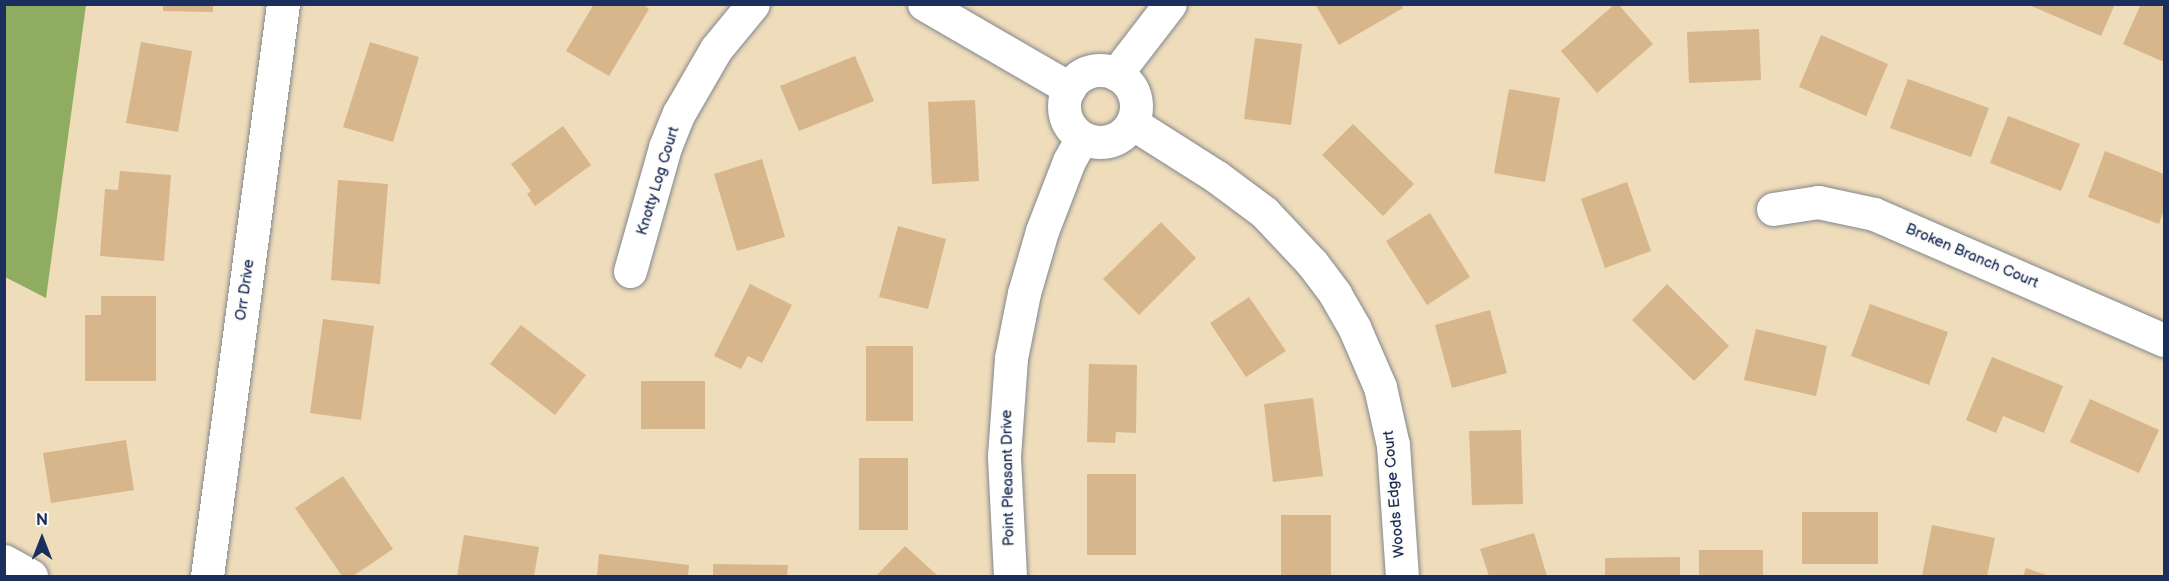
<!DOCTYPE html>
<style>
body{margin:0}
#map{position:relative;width:2169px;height:581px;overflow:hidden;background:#eedcba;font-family:"Balsamiq Sans",sans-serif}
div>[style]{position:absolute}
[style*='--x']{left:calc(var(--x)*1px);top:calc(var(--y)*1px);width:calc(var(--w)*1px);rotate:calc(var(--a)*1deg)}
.forest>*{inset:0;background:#8fac60}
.building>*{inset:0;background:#d7b68b}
.roads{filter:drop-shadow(0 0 2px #84868c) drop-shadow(0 0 2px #84868c)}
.minor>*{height:33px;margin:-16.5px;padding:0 16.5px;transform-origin:16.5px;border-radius:16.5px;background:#fff}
.minor>.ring{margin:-16.5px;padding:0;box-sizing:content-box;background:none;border:33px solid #fff;border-radius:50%}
span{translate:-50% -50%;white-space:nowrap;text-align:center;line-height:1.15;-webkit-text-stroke:4.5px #fdfcf7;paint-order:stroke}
.street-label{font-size:15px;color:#1b2f5e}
.frame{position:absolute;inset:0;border:6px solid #1b2f5e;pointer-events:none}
.north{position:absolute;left:12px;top:509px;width:60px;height:60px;-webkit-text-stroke:4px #fdfcf7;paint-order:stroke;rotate:0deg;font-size:16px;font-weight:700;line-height:24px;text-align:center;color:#1b2f5e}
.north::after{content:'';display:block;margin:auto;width:21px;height:27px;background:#1b2f5e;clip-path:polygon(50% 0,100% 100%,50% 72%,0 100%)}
</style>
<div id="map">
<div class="forest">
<i style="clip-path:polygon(4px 5px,86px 5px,46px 298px,5px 277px)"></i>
</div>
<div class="building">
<i style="clip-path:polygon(163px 4px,213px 4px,213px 12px,163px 11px)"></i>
<i style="clip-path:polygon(594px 4px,642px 4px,649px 9px,609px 76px,566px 51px)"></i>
<i style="clip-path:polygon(1315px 4px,1401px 4px,1403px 8px,1339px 45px)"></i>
<i style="clip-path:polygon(1615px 4px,1618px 4px,1653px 44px,1597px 93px,1561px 51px)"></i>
<i style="clip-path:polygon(2027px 4px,2115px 4px,2101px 36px)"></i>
<i style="clip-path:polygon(2141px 4px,2157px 4px,2164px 8px,2164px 62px,2123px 44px)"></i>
<i style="clip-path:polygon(1759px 29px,1761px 80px,1689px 83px,1687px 32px)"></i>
<i style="clip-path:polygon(1821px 35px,1888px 64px,1866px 116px,1799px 87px)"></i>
<i style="clip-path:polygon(1255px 38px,1302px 44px,1291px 125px,1244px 119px)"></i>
<i style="clip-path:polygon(141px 42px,192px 51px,178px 132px,126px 123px)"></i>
<i style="clip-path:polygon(370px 42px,419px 57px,393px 142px,343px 127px)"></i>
<i style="clip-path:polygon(855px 56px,874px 101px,799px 131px,780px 86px)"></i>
<i style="clip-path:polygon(1908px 79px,1989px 108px,1971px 157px,1890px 128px)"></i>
<i style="clip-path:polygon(1509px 89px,1560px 98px,1545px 182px,1494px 173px)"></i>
<i style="clip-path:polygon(975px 100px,979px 181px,932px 184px,928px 102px)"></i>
<i style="clip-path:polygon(2008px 116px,2080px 144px,2061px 191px,1990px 163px)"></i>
<i style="clip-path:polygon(1353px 124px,1414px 184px,1383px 216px,1322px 155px)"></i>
<i style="clip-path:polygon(563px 126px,591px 165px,535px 206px,527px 194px,531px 191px,511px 164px)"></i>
<i style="clip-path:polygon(2105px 151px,2164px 174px,2164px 210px,2159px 224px,2088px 197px)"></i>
<i style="clip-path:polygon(762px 159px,785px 237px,737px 251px,714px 174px)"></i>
<i style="clip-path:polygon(120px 171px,171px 175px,164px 261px,100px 256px,105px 189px,118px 190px)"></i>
<i style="clip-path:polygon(338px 180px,388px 184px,380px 284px,331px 280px)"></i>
<i style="clip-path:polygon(1627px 182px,1651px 251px,1605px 268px,1581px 199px)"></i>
<i style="clip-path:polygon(1430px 213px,1470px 277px,1427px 305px,1386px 241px)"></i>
<i style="clip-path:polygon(1161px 222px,1196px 258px,1139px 315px,1103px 279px)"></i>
<i style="clip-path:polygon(898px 226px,946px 239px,928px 309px,879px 297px)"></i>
<i style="clip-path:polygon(750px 284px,792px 305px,762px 363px,748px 356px,741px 369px,714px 356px)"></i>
<i style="clip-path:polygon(1667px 284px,1729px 346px,1694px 381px,1632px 320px)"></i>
<i style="clip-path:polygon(101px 296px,156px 296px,156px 381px,85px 381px,85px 315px,101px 315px)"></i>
<i style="clip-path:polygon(1249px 297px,1286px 351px,1246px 377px,1210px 323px)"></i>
<i style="clip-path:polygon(1870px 304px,1948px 332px,1929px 385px,1851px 356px)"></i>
<i style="clip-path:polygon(1490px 310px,1507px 373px,1452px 388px,1435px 325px)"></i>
<i style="clip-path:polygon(323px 319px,374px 326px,361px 420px,310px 413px)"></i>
<i style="clip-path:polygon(521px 325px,586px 375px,555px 415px,490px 364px)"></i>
<i style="clip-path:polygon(1756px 329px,1827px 346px,1816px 396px,1744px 380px)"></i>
<i style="clip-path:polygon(866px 346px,913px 346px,913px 421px,866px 421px)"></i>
<i style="clip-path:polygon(1992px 357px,2063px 386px,2044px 433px,2003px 416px,1996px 433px,1966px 420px)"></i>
<i style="clip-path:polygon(1089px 364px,1137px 365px,1136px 433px,1116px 432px,1115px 443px,1087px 442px)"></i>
<i style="clip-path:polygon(641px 381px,705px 381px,705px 429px,641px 429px)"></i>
<i style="clip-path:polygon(1313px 398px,1323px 476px,1273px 482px,1264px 404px)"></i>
<i style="clip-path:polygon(2090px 399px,2159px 430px,2139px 473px,2070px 442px)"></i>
<i style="clip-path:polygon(1521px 430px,1523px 504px,1472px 505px,1469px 431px)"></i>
<i style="clip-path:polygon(126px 440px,134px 490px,51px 503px,43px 453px)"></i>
<i style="clip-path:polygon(859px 458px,908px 458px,908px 530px,859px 530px)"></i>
<i style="clip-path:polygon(1087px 474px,1136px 474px,1136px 555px,1087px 555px)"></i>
<i style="clip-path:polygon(343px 476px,393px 549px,353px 576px,342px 576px,295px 508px)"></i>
<i style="clip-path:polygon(1802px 512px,1878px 512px,1878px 564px,1802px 564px)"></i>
<i style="clip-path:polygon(1281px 515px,1331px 515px,1331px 576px,1281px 576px)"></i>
<i style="clip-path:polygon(1932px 525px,1995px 538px,1987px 576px,1922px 576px)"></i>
<i style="clip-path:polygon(1534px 533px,1547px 576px,1489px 576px,1480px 549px)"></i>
<i style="clip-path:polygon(464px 535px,539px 547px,534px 576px,457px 576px)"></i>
<i style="clip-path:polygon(905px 546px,938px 576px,876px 576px)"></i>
<i style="clip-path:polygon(1699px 550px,1763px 550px,1763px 576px,1699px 576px)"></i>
<i style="clip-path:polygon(599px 554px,689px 565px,688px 576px,597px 576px)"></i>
<i style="clip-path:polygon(1680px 557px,1680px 576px,1605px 576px,1605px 558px)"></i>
<i style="clip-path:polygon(713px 564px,788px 565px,787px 576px,713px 576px)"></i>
<i style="clip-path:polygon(2026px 568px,2049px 576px,2023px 576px)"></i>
</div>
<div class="roads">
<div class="minor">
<i style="--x:924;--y:4;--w:168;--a:30.1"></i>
<i class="ring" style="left:1064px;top:70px;width:39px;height:39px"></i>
<i style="--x:1116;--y:74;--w:88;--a:-52.4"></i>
<i style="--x:1132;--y:123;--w:101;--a:32.4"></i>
<i style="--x:1217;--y:177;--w:59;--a:36.7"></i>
<i style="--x:1264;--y:212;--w:70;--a:46.7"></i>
<i style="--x:1312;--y:263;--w:39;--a:53"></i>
<i style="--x:1335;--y:294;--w:38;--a:60"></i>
<i style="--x:1354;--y:327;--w:65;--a:66.6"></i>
<i style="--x:1380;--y:387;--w:59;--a:77.4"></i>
<i style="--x:1393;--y:445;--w:131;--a:86.1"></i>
<i style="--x:1773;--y:209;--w:46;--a:-8.8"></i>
<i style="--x:1818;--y:202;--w:57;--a:12.1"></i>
<i style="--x:1874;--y:214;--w:316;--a:23.5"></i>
<i style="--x:630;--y:271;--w:129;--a:-74.2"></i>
<i style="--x:665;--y:147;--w:37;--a:-68"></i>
<i style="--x:679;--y:113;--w:74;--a:-60"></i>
<i style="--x:716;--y:49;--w:58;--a:-50.6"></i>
<i style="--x:4;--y:561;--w:31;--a:29"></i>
<i style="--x:207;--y:576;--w:577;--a:-82.43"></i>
<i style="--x:1010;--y:576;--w:120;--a:-92.9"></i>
<i style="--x:1004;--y:456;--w:98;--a:-85.9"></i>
<i style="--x:1011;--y:358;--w:66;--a:-78.7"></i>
<i style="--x:1024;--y:293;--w:65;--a:-73.8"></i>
<i style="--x:1042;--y:231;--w:75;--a:-68.9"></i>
<i style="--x:1069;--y:161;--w:25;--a:-61"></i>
</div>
</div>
<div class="street-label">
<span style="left:658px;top:181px;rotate:-73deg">Knotty Log Court</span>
<span style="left:1972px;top:256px;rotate:23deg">Broken Branch Court</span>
<span style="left:245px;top:290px;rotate:-82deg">Orr Drive</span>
<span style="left:1008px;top:478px;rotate:-91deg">Point Pleasant Drive</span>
<span style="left:1394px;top:494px;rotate:-95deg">Woods Edge Court</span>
</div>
<div class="frame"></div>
<div class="north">N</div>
</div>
